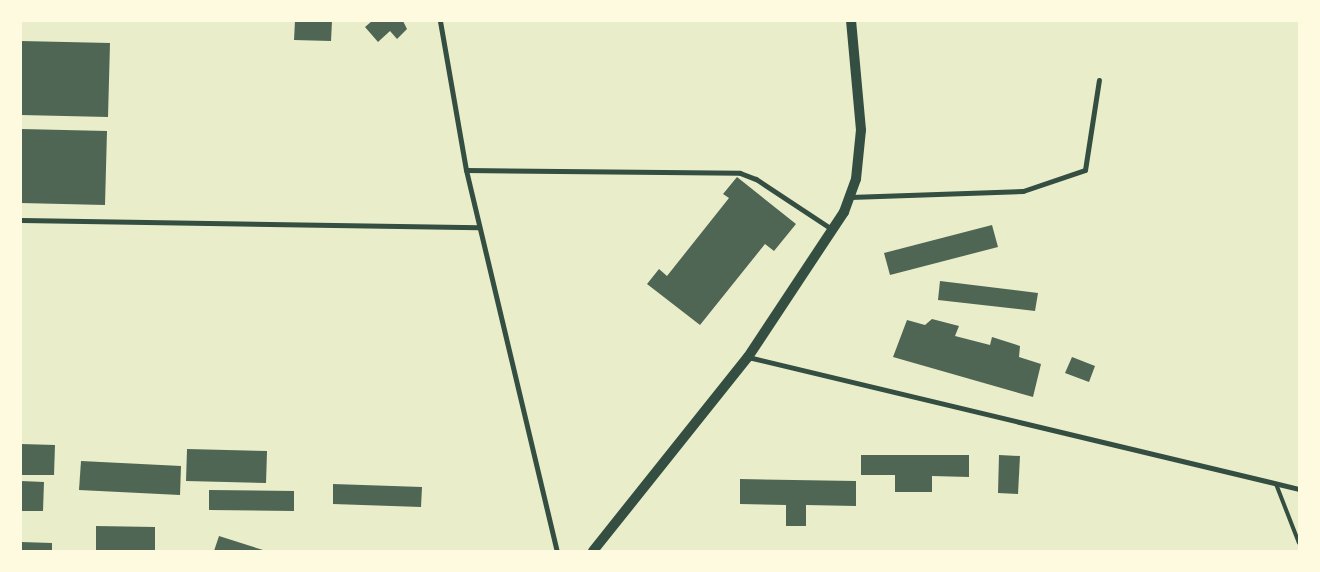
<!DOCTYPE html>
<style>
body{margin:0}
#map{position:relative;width:1320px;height:572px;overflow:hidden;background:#e9edc9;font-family:"Noto Sans",sans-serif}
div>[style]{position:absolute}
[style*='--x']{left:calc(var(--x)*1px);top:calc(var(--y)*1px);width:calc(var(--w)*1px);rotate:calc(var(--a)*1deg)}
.building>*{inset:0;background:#4f6655}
.service>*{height:4px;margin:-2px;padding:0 2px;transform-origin:2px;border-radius:2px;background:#344e41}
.minor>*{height:5px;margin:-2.5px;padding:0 2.5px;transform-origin:2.5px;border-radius:2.5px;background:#344e41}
.secondary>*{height:10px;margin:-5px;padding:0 5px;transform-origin:5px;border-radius:5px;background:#344e41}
span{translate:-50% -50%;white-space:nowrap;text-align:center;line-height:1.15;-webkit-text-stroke:4px #fefae0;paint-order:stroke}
.frame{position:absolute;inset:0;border:22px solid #fefae0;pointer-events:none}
</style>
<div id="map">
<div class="building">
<i style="clip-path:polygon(295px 21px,332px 21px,331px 41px,294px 40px)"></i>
<i style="clip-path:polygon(372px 21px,403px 21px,407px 29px,397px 39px,390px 31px,378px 42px,365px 27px)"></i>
<i style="clip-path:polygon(21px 41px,110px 43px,108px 117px,21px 115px)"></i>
<i style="clip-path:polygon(21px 129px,107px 131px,105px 205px,21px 203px)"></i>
<i style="clip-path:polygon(737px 177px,796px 224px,774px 251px,765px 244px,700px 325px,647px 284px,659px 269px,667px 276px,729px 198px,723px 194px)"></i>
<i style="clip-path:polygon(992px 225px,998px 247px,890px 275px,884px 253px)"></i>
<i style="clip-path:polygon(940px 281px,1038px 293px,1035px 311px,938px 300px)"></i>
<i style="clip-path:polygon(932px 319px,959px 326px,955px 336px,990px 345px,992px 337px,1020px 346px,1019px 357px,1041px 364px,1033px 397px,893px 357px,907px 320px,925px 325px)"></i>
<i style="clip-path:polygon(1072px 357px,1095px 366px,1089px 382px,1065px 373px)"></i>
<i style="clip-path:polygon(21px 444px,55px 445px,54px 475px,21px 475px)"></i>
<i style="clip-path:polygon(187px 449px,267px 451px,266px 483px,186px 481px)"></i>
<i style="clip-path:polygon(861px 455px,969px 455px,969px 477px,932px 476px,932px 492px,895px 492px,895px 475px,861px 475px)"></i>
<i style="clip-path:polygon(999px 455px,1020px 456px,1018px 494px,998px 493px)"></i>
<i style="clip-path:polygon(81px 461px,181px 466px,180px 495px,79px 490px)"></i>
<i style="clip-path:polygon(740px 479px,856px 481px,856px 506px,806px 505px,806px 526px,786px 526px,786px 505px,740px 504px)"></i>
<i style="clip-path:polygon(21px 481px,44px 482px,43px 511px,21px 511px)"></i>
<i style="clip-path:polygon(333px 484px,422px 487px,421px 507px,333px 504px)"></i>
<i style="clip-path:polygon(209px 490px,294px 491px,294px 511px,209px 510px)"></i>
<i style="clip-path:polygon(96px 526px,155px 527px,155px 551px,96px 551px)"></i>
<i style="clip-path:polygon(219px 536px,263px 550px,263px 551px,214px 551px)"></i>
<i style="clip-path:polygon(21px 542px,52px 543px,52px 551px,21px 551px)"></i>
</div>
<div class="service">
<i style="--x:1276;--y:484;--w:63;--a:68.7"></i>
</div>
<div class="minor">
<i style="--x:440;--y:21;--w:151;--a:80.1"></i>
<i style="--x:466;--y:170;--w:392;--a:76.6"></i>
<i style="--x:466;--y:170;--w:274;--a:0.6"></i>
<i style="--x:740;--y:173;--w:17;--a:21"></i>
<i style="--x:756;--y:179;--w:92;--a:33.5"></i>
<i style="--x:850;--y:197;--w:173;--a:-2"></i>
<i style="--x:1023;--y:191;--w:65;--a:-18.7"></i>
<i style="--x:1085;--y:170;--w:91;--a:-81.2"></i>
<i style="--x:21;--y:220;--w:458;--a:0.9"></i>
<i style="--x:748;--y:357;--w:567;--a:13.47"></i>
</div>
<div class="secondary">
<i style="--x:593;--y:551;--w:248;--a:-51.4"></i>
<i style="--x:748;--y:357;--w:174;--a:-56.5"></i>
<i style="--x:844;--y:212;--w:35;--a:-70"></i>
<i style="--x:856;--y:179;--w:49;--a:-84.2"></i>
<i style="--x:861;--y:130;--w:109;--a:-95.2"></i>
</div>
<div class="frame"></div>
</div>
